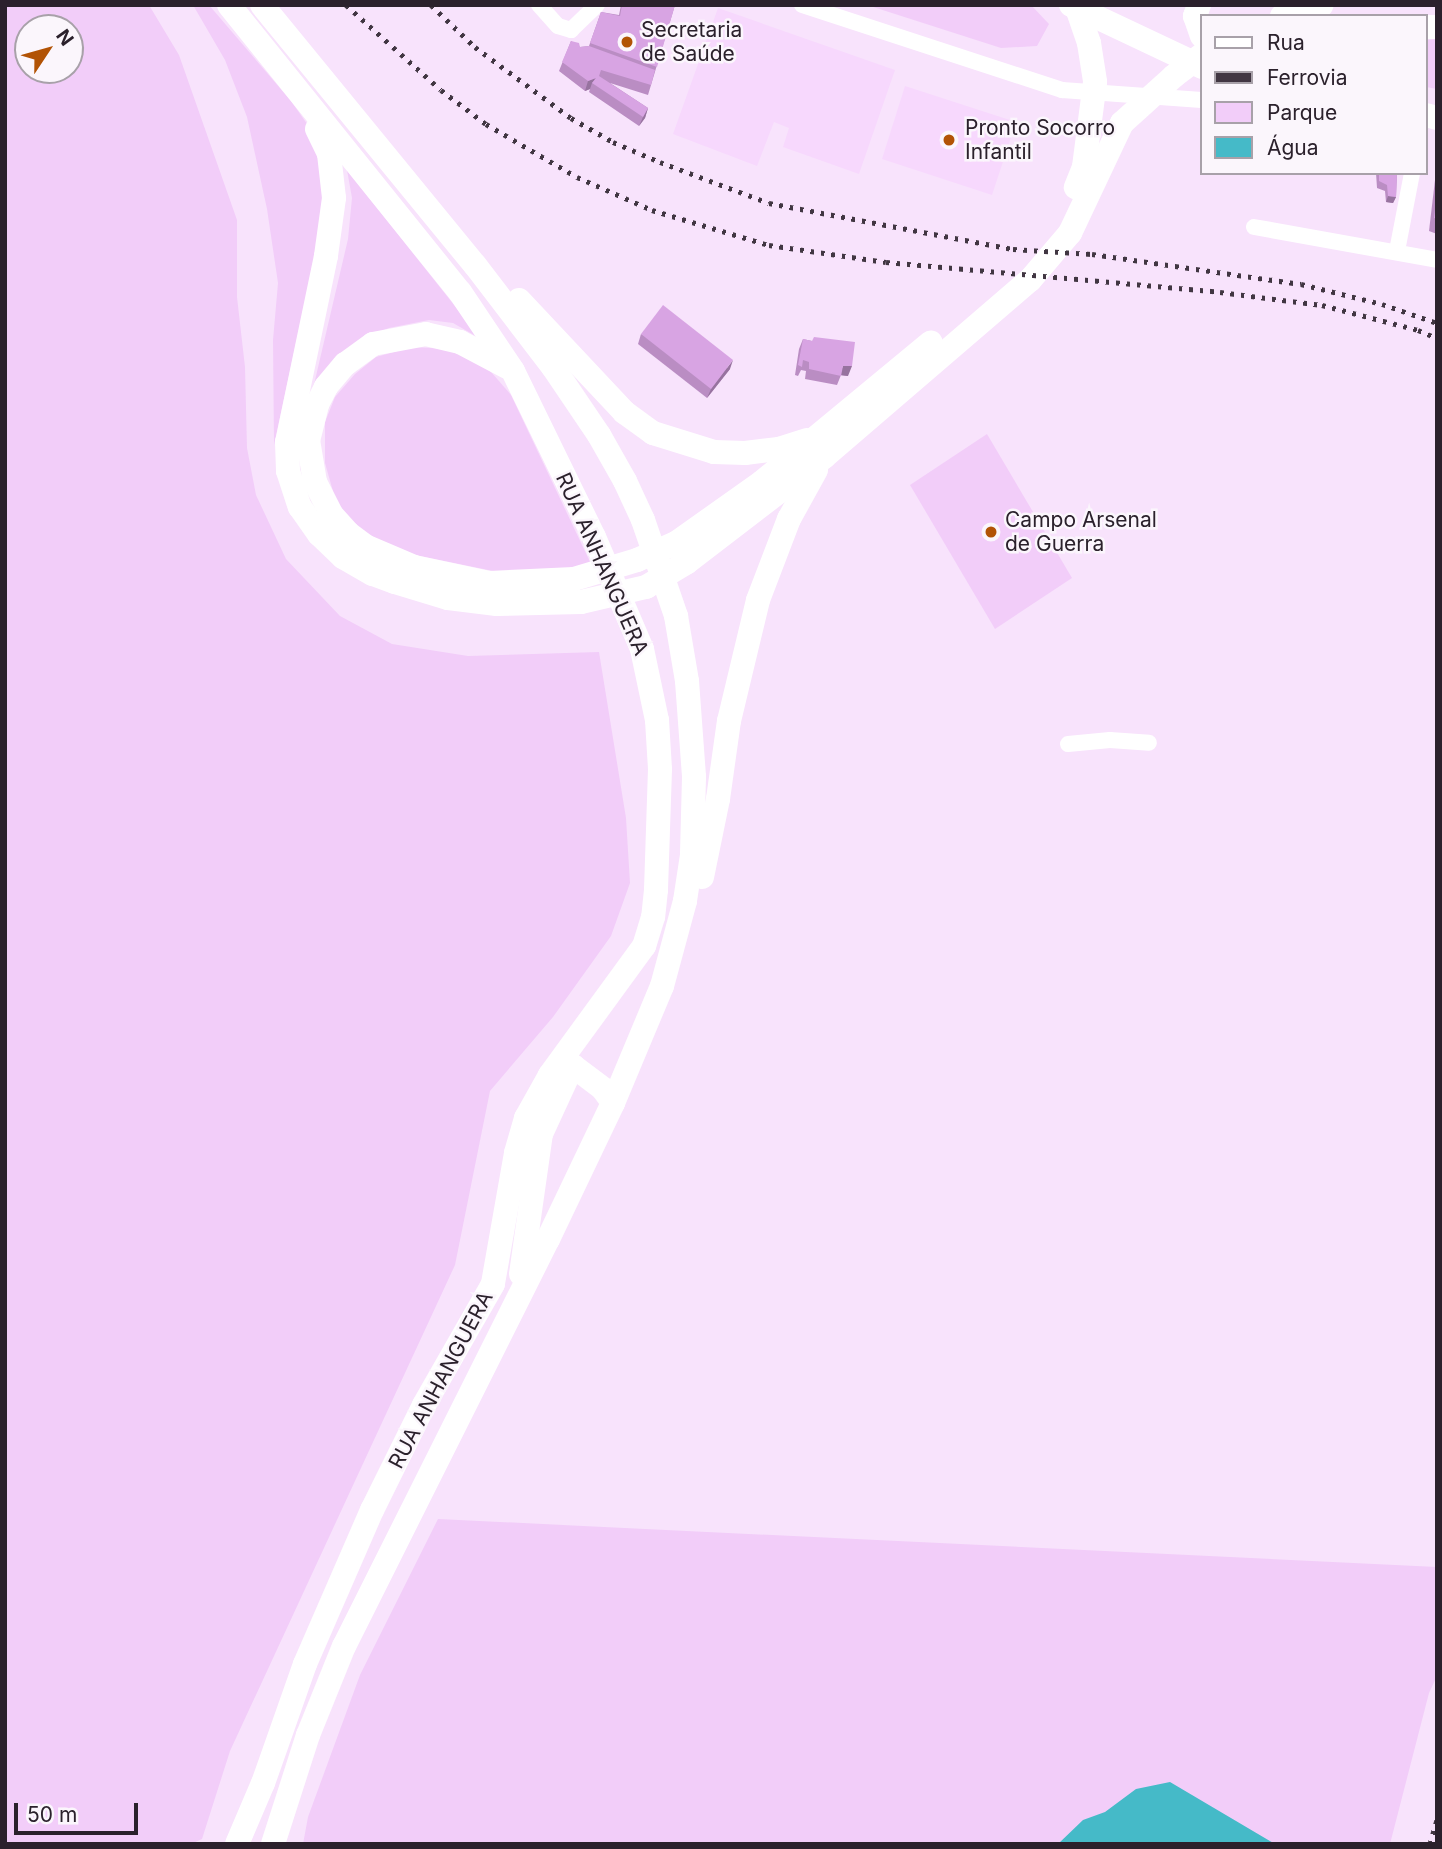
<!DOCTYPE html>
<meta charset="utf-8">
<style>
body{margin:0}
#map{position:relative;width:1442px;height:1849px;overflow:hidden;background:#f8e3fc;font-family:Inter,sans-serif}
div>[style]{position:absolute}
[style*='--x']{left:calc(var(--x)*1px);top:calc(var(--y)*1px);width:calc(var(--w)*1px);rotate:calc(var(--a)*1deg)}
.built>*{inset:0;background:#f7d8fd}
.green>*{inset:0;background:#f2cdf9}
.water>*{inset:0;background:#45bac8}
.street>*{height:16px;margin:-8px;padding:0 8px;transform-origin:8px;border-radius:8px;background:#fff}
.primary>*{height:24px;margin:-12px;padding:0 12px;transform-origin:12px;border-radius:12px;background:#fff}
.rail>*{height:5px;margin-top:-2.5px;transform-origin:0;background:repeating-linear-gradient(90deg,#413642 0 3.5px,transparent 0 10.5px)}
.wall>*{inset:0;background:#ba8dc3}
.shaded-wall>*{inset:0;background:#97739f}
.building>*{inset:0;background:#d8a4e3}
.dots>*{width:19px;height:19px;translate:-50% -50%;box-sizing:border-box;border:4px solid #fbf6fc;border-radius:50%}
span{translate:-50% -50%;white-space:nowrap;text-align:center;line-height:1.15;-webkit-text-stroke:5px #fbf6fc;paint-order:stroke}
.poi-label{font-size:21px;color:#2b212c}
.left{translate:0 -50%;text-align:left}
.street-label{font-size:21px;color:#2b212c}
.frame{position:absolute;inset:0;border:7px solid #2b212c;pointer-events:none}
.legend{position:absolute;left:1200px;top:14px;width:228px;height:161px;box-sizing:border-box;background:#fbf6fc;border:2px solid #a8a1a9;margin:0;padding:9px 12px;list-style:none;font-size:21px;color:#2b212c}
.legend li{display:flex;align-items:center;gap:14px;height:35px}
.legend b{width:35px;border:2px solid #a8a1a9}
.north{position:absolute;left:14px;top:14px;width:70px;height:70px;box-sizing:border-box;background:#fbf6fc;border:2px solid #a8a1a9;border-radius:50%;rotate:54deg;font-size:19px;font-weight:700;line-height:28px;text-align:center;color:#2b212c}
.north::after{content:'';display:block;margin:auto;width:24px;height:32px;background:#b25305;clip-path:polygon(50% 0,100% 100%,50% 72%,0 100%)}
.scale{position:absolute;left:14px;top:1803px;width:124px;height:32px;box-sizing:border-box;border:4px solid #2b212c;border-top:0;padding-left:9px;font-size:21px;line-height:24px;white-space:nowrap;color:#2b212c;-webkit-text-stroke:5px #fbf6fc;paint-order:stroke}
</style>
<div id="map">
<div class="built">
<i style="clip-path:polygon(718px 8px,895px 70px,859px 174px,783px 147px,789px 128px,774px 122px,757px 166px,673px 134px)"></i>
<i style="clip-path:polygon(905px 86px,1016px 122px,992px 195px,882px 159px)"></i>
</div>
<div class="green">
<i style="clip-path:polygon(evenodd,5px 5px,149px 5px,179px 55px,237px 220px,237px 297px,245px 367px,247px 448px,256px 495px,286px 559px,340px 616px,392px 644px,468px 656px,599px 652px,626px 818px,630px 883px,611px 936px,553px 1017px,490px 1091px,455px 1265px,230px 1751px,202px 1839px,191px 1844px,5px 1844px,5px 5px,70px 28px,70px 70px,28px 70px,28px 28px,70px 28px)"></i>
<i style="clip-path:polygon(193px 5px,209px 5px,291px 101px,312px 131px,328px 195px,274px 445px,273px 340px,278px 283px,267px 209px,247px 117px,225px 60px)"></i>
<i style="clip-path:polygon(867px 5px,1031px 5px,1049px 24px,1037px 46px,1001px 48px)"></i>
<i style="clip-path:polygon(1437px 39px,1437px 89px,1426px 87px,1426px 40px)"></i>
<i style="clip-path:polygon(347px 170px,481px 339px,453px 323px,429px 320px,389px 328px,364px 338px,309px 406px,348px 239px,352px 198px)"></i>
<i style="clip-path:polygon(412px 347px,449px 349px,485px 365px,511px 395px,592px 566px,527px 578px,391px 550px,345px 518px,334px 495px,325px 463px,325px 422px,335px 397px,355px 374px,376px 357px)"></i>
<i style="clip-path:polygon(987px 434px,1072px 578px,995px 629px,910px 485px)"></i>
<i style="clip-path:polygon(438px 1519px,1437px 1567px,1437px 1676px,1429px 1693px,1390px 1844px,303px 1844px,308px 1817px,360px 1675px)"></i>
</div>
<div class="water">
<i style="clip-path:polygon(1170px 1782px,1275px 1844px,1058px 1844px,1083px 1820px,1105px 1812px,1136px 1789px)"></i>
</div>
<div class="street">
<i style="--x:539;--y:5;--w:28;--a:48"></i>
<i style="--x:558;--y:26;--w:14;--a:17"></i>
<i style="--x:571;--y:30;--w:36;--a:-44"></i>
<i style="--x:802;--y:5;--w:274;--a:18.1"></i>
<i style="--x:1062;--y:90;--w:140;--a:4.1"></i>
<i style="--x:1254;--y:227;--w:186;--a:10.2"></i>
<i style="--x:1397;--y:251;--w:79;--a:-79.1"></i>
<i style="--x:1068;--y:744;--w:42;--a:-5.4"></i>
<i style="--x:1110;--y:740;--w:39;--a:4"></i>
</div>
<div class="primary">
<i style="--x:229;--y:5;--w:368;--a:51.2"></i>
<i style="--x:460;--y:292;--w:95;--a:56.1"></i>
<i style="--x:513;--y:371;--w:185;--a:64"></i>
<i style="--x:594;--y:537;--w:122;--a:66.8"></i>
<i style="--x:642;--y:649;--w:73;--a:78.1"></i>
<i style="--x:657;--y:720;--w:49;--a:86.5"></i>
<i style="--x:660;--y:769;--w:121;--a:91.9"></i>
<i style="--x:656;--y:890;--w:27;--a:96"></i>
<i style="--x:653;--y:917;--w:30;--a:107"></i>
<i style="--x:644;--y:946;--w:160;--a:126.1"></i>
<i style="--x:550;--y:1075;--w:49;--a:119.2"></i>
<i style="--x:526;--y:1118;--w:36;--a:106"></i>
<i style="--x:516;--y:1153;--w:133;--a:100"></i>
<i style="--x:493;--y:1284;--w:139;--a:119.7"></i>
<i style="--x:424;--y:1405;--w:117;--a:116.3"></i>
<i style="--x:372;--y:1510;--w:168;--a:113.5"></i>
<i style="--x:305;--y:1664;--w:126;--a:109.4"></i>
<i style="--x:263;--y:1783;--w:66;--a:113.1"></i>
<i style="--x:262;--y:5;--w:336;--a:50.7"></i>
<i style="--x:475;--y:265;--w:128;--a:52.6"></i>
<i style="--x:553;--y:367;--w:82;--a:55.9"></i>
<i style="--x:599;--y:435;--w:53;--a:60.5"></i>
<i style="--x:625;--y:481;--w:43;--a:65.2"></i>
<i style="--x:643;--y:520;--w:102;--a:71"></i>
<i style="--x:676;--y:616;--w:66;--a:80.4"></i>
<i style="--x:687;--y:681;--w:96;--a:85.8"></i>
<i style="--x:694;--y:777;--w:78;--a:91.5"></i>
<i style="--x:692;--y:855;--w:47;--a:98.7"></i>
<i style="--x:685;--y:901;--w:88;--a:105.1"></i>
<i style="--x:662;--y:986;--w:127;--a:112.7"></i>
<i style="--x:613;--y:1103;--w:151;--a:115.5"></i>
<i style="--x:548;--y:1239;--w:455;--a:116.6"></i>
<i style="--x:344;--y:1646;--w:96;--a:112"></i>
<i style="--x:308;--y:1735;--w:114;--a:107.8"></i>
<i style="--x:1071;--y:5;--w:145;--a:25.3"></i>
<i style="--x:1076;--y:5;--w:40;--a:71.1"></i>
<i style="--x:1089;--y:43;--w:39;--a:81"></i>
<i style="--x:1095;--y:82;--w:86;--a:97.4"></i>
<i style="--x:1084;--y:167;--w:22;--a:112"></i>
<i style="--x:1199;--y:5;--w:12;--a:110"></i>
<i style="--x:1195;--y:16;--w:21;--a:71"></i>
<i style="--x:1282;--y:16;--w:41;--a:-15.4"></i>
<i style="--x:1426;--y:27;--w:11;--a:0"></i>
<i style="--x:1426;--y:115;--w:11;--a:15"></i>
<i style="--x:317;--y:129;--w:28;--a:64"></i>
<i style="--x:329;--y:154;--w:44;--a:83.5"></i>
<i style="--x:334;--y:198;--w:59;--a:97.9"></i>
<i style="--x:326;--y:256;--w:190;--a:101.8"></i>
<i style="--x:287;--y:442;--w:29;--a:88"></i>
<i style="--x:288;--y:471;--w:38;--a:72"></i>
<i style="--x:300;--y:507;--w:33;--a:55"></i>
<i style="--x:319;--y:534;--w:33;--a:44"></i>
<i style="--x:343;--y:557;--w:34;--a:30"></i>
<i style="--x:373;--y:574;--w:23;--a:20"></i>
<i style="--x:395;--y:582;--w:55;--a:16.8"></i>
<i style="--x:448;--y:598;--w:49;--a:7"></i>
<i style="--x:497;--y:604;--w:84;--a:-1.4"></i>
<i style="--x:581;--y:602;--w:67;--a:-13"></i>
<i style="--x:646;--y:587;--w:47;--a:-31"></i>
<i style="--x:686;--y:563;--w:174;--a:-37.5"></i>
<i style="--x:824;--y:457;--w:272;--a:-40.7"></i>
<i style="--x:1030;--y:280;--w:62;--a:-49.6"></i>
<i style="--x:1070;--y:233;--w:122;--a:-64.7"></i>
<i style="--x:1122;--y:123;--w:70;--a:-42.1"></i>
<i style="--x:1174;--y:76;--w:35;--a:-37"></i>
<i style="--x:519;--y:300;--w:154;--a:46.8"></i>
<i style="--x:624;--y:412;--w:36;--a:36"></i>
<i style="--x:653;--y:433;--w:64;--a:17.3"></i>
<i style="--x:714;--y:452;--w:31;--a:2"></i>
<i style="--x:745;--y:453;--w:34;--a:-7"></i>
<i style="--x:779;--y:449;--w:29;--a:-18"></i>
<i style="--x:507;--y:367;--w:53;--a:-152"></i>
<i style="--x:460;--y:342;--w:35;--a:-167"></i>
<i style="--x:426;--y:334;--w:54;--a:169.3"></i>
<i style="--x:373;--y:344;--w:34;--a:144"></i>
<i style="--x:345;--y:364;--w:30;--a:130"></i>
<i style="--x:326;--y:387;--w:20;--a:117"></i>
<i style="--x:317;--y:405;--w:36;--a:104"></i>
<i style="--x:308;--y:440;--w:43;--a:80.5"></i>
<i style="--x:315;--y:482;--w:36;--a:63"></i>
<i style="--x:331;--y:514;--w:25;--a:48"></i>
<i style="--x:348;--y:533;--w:21;--a:37"></i>
<i style="--x:365;--y:546;--w:53;--a:23.2"></i>
<i style="--x:414;--y:567;--w:77;--a:12"></i>
<i style="--x:489;--y:583;--w:85;--a:-2.7"></i>
<i style="--x:574;--y:579;--w:66;--a:-16.8"></i>
<i style="--x:637;--y:560;--w:43;--a:-23.6"></i>
<i style="--x:676;--y:543;--w:105;--a:-35.3"></i>
<i style="--x:762;--y:482;--w:219;--a:-39.6"></i>
<i style="--x:702;--y:877;--w:80;--a:-78.4"></i>
<i style="--x:718;--y:799;--w:79;--a:-82"></i>
<i style="--x:729;--y:721;--w:124;--a:-76.5"></i>
<i style="--x:758;--y:600;--w:87;--a:-69.1"></i>
<i style="--x:789;--y:519;--w:56;--a:-61.1"></i>
<i style="--x:557;--y:1071;--w:17;--a:-17"></i>
<i style="--x:573;--y:1066;--w:38;--a:37"></i>
<i style="--x:603;--y:1089;--w:17;--a:54"></i>
<i style="--x:521;--y:1274;--w:141;--a:-81.9"></i>
<i style="--x:541;--y:1134;--w:67;--a:-65.3"></i>
</div>
<div class="rail">
<i style="--x:346;--y:5;--w:127;--a:41.8"></i>
<i style="--x:441;--y:90;--w:56;--a:37.1"></i>
<i style="--x:486;--y:124;--w:105;--a:30.2"></i>
<i style="--x:577;--y:177;--w:82;--a:23.7"></i>
<i style="--x:652;--y:210;--w:122;--a:16.7"></i>
<i style="--x:769;--y:245;--w:118;--a:8.3"></i>
<i style="--x:886;--y:262;--w:335;--a:5.1"></i>
<i style="--x:1220;--y:292;--w:103;--a:7.3"></i>
<i style="--x:1322;--y:305;--w:99;--a:14.6"></i>
<i style="--x:1418;--y:330;--w:21;--a:23"></i>
<i style="--x:431;--y:5;--w:61;--a:43.7"></i>
<i style="--x:475;--y:47;--w:119;--a:36.5"></i>
<i style="--x:571;--y:118;--w:48;--a:29.7"></i>
<i style="--x:613;--y:142;--w:51;--a:23.1"></i>
<i style="--x:660;--y:162;--w:116;--a:20.6"></i>
<i style="--x:769;--y:203;--w:248;--a:10.7"></i>
<i style="--x:1013;--y:249;--w:79;--a:3.6"></i>
<i style="--x:1092;--y:254;--w:211;--a:8.2"></i>
<i style="--x:1301;--y:284;--w:83;--a:13.9"></i>
<i style="--x:1382;--y:304;--w:58;--a:19.1"></i>
<i style="--x:1430;--y:1844;--w:26;--a:-74"></i>
</div>
<div class="wall">
<i style="clip-path:polygon(621px 5px,675px 5px,648px 95px,610px 83px,648px 108px,645px 118px,639px 126px,589px 92px,590px 89px,585px 91px,559px 71px,571px 41px,580px 47px,589px 46px,601px 12px,619px 15px)"></i>
<i style="clip-path:polygon(1437px 163px,1437px 234px,1429px 231px)"></i>
<i style="clip-path:polygon(1376px 173px,1397px 173px,1396px 197px,1393px 203px,1386px 202px,1385px 191px,1377px 188px)"></i>
<i style="clip-path:polygon(641px 334px,730px 369px,707px 398px,638px 344px)"></i>
<i style="clip-path:polygon(803px 339px,812px 341px,848px 376px,841px 375px,837px 385px,805px 379px,806px 371px,801px 370px,798px 376px,795px 375px,799px 349px)"></i>
</div>
<div class="shaded-wall">
<i style="clip-path:polygon(596px 78px,592px 83px,590px 89px,585px 91px,588px 81px)"></i>
<i style="clip-path:polygon(648px 108px,645px 118px,639px 126px,643px 117px)"></i>
<i style="clip-path:polygon(1388px 196px,1396px 197px,1393px 203px,1386px 202px)"></i>
<i style="clip-path:polygon(733px 360px,730px 369px,707px 398px,711px 389px)"></i>
<i style="clip-path:polygon(843px 366px,852px 366px,848px 376px,839px 375px)"></i>
</div>
<div class="building">
<i style="clip-path:polygon(622px 5px,675px 5px,657px 67px,590px 43px,601px 12px,620px 16px)"></i>
<i style="clip-path:polygon(571px 41px,579px 43px,580px 47px,589px 46px,655px 70px,651px 85px,601px 70px,599px 76px,648px 108px,643px 117px,592px 83px,596px 78px,588px 81px,562px 62px)"></i>
<i style="clip-path:polygon(1379px 173px,1397px 173px,1396px 197px,1388px 196px,1387px 185px,1379px 181px)"></i>
<i style="clip-path:polygon(1437px 193px,1437px 219px,1434px 218px)"></i>
<i style="clip-path:polygon(663px 305px,733px 360px,711px 389px,641px 334px)"></i>
<i style="clip-path:polygon(814px 337px,855px 342px,852px 366px,843px 366px,841px 376px,809px 369px,809px 362px,803px 360px,802px 367px,798px 365px,803px 339px,812px 341px)"></i>
</div>
<div class="dots">
<i style="left:627px;top:42px;background:#b25305"></i>
<i style="left:949px;top:140px;background:#b25305"></i>
<i style="left:991px;top:532px;background:#b25305"></i>
</div>
<div class="poi-label">
<span class="left" style="left:641px;top:42px">Secretaria<br>de Saúde</span>
<span class="left" style="left:965px;top:140px">Pronto Socorro<br>Infantil</span>
<span class="left" style="left:1005px;top:532px">Campo Arsenal<br>de Guerra</span>
</div>
<div class="street-label">
<span style="left:602px;top:564px;rotate:66deg">RUA ANHANGUERA</span>
<span style="left:441px;top:1380px;rotate:-62deg">RUA ANHANGUERA</span>
</div>
<div class="frame"></div>
<ul class="legend">
<li><b style="height:9px;background:#fff"></b>Rua</li>
<li><b style="height:9px;background:#413642"></b>Ferrovia</li>
<li><b style="height:19px;background:#f2cdf9"></b>Parque</li>
<li><b style="height:19px;background:#45bac8"></b>Água</li>
</ul>
<div class="north">N</div>
<div class="scale">50 m</div>
</div>
